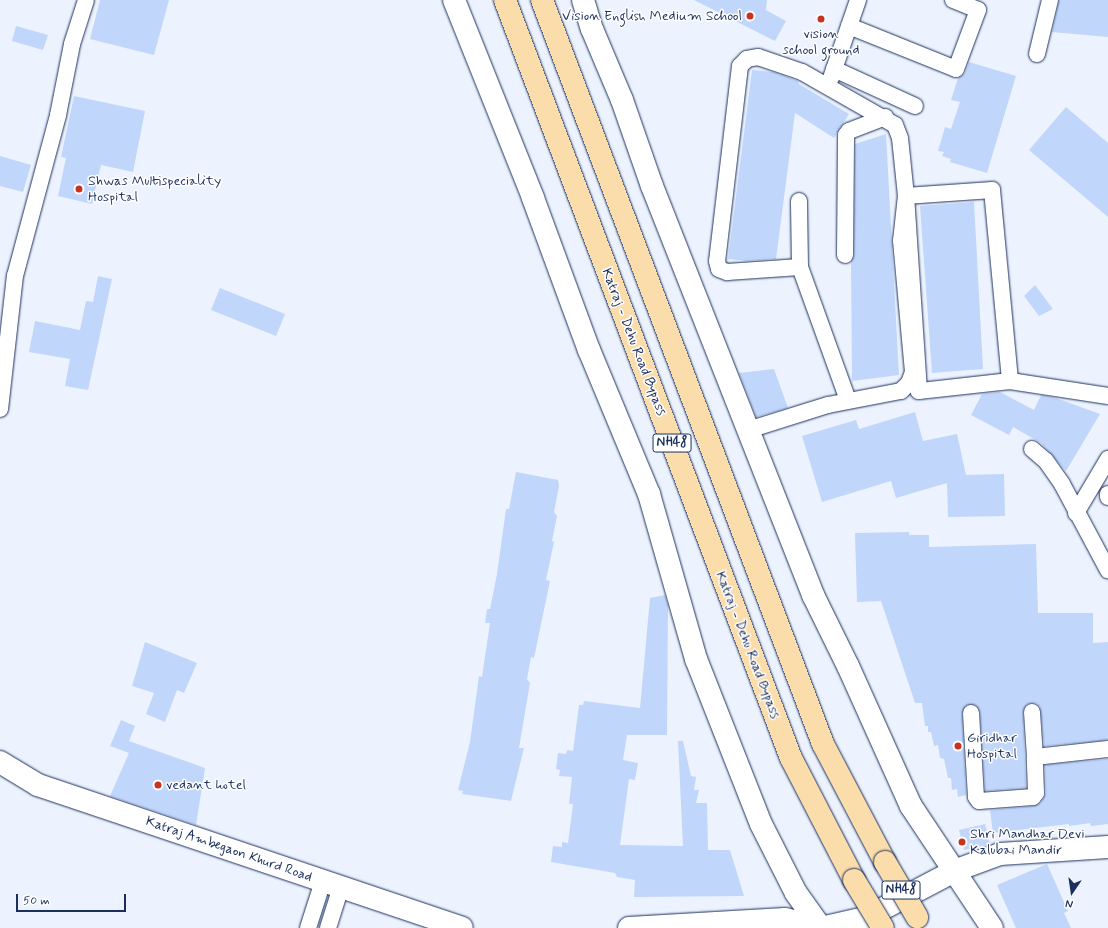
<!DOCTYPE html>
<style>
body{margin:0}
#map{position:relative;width:1108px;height:928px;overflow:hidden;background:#ecf3fe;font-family:Mynerve,sans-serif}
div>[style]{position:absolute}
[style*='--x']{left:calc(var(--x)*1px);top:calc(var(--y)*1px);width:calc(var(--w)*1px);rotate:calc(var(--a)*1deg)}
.building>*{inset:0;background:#c1d6fb}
.roads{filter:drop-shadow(0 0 1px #1b2f5e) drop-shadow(0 0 1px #1b2f5e)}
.street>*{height:16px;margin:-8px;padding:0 8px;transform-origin:8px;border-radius:8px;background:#fff}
.secondary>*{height:22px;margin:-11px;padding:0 11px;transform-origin:11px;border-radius:11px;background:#fff}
.highway>*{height:22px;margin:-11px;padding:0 11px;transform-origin:11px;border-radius:11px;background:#fbddab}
.bridges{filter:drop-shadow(0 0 1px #1b2f5e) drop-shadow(0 0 1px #1b2f5e)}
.highway-bridge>*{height:22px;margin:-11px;padding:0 11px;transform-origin:11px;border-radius:11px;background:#fbddab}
.dots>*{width:11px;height:11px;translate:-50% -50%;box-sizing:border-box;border:2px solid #fff;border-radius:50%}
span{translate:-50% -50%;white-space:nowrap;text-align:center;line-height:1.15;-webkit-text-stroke:3px #fff;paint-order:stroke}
.shield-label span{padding:1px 3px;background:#fff;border:1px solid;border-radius:3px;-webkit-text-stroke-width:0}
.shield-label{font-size:13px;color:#1b2f5e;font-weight:700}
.poi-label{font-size:14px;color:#1b2f5e}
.right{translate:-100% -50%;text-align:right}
.left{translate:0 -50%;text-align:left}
.street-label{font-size:14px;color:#1b2f5e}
.north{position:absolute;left:1052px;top:872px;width:40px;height:40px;-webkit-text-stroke:3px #fff;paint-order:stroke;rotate:193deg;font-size:11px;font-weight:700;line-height:16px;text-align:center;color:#1b2f5e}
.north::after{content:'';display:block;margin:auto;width:14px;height:18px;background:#1b2f5e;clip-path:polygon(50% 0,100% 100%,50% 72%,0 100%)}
.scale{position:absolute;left:16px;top:894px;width:110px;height:18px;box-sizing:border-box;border:2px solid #1b2f5e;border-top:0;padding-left:5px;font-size:12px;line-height:14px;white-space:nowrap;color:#1b2f5e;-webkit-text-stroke:3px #fff;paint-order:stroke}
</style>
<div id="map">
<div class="building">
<i style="clip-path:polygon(100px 0,169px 0,154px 55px,90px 39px)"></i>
<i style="clip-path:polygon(694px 0,767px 0,766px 10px,786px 21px,775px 41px)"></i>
<i style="clip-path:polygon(1059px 0,1108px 0,1108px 37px,1052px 32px)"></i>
<i style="clip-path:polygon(16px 26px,48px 35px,43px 50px,12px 41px)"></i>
<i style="clip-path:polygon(969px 62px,1016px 76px,987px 173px,950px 162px,951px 159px,942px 156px,944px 152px,938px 151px,945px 127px,951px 129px,960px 102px,951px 100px,958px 78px,965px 73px)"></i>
<i style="clip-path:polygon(752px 70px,774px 72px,798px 81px,799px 84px,849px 114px,834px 138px,795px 113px,776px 259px,747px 261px,728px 259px)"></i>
<i style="clip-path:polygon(74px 96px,145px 111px,133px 172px,101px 165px,92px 204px,58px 196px,66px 158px,61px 157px)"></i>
<i style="clip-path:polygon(1066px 107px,1108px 143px,1108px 217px,1029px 150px)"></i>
<i style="clip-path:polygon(886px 134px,899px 375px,852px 381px,851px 262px,854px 255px,855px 144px)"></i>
<i style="clip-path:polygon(0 156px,31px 165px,23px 192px,0 186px)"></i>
<i style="clip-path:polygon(974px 202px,983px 369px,932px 373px,920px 206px)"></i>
<i style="clip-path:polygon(98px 276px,112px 279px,88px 390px,65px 386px,70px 359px,29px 352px,35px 321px,80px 330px,86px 301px,93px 302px)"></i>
<i style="clip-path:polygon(1035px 285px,1053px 309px,1039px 316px,1024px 296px)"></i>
<i style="clip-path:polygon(220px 288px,285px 314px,276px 336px,211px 310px)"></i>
<i style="clip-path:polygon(774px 369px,788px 408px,756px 417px,739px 373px)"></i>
<i style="clip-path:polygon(1000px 392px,1034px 410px,1041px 395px,1056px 398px,1100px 414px,1066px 471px,1041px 443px,1013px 427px,1009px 435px,971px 415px,982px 394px)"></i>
<i style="clip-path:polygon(915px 412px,923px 441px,957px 434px,966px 475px,1004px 474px,1005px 516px,948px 517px,947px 483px,896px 498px,891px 481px,822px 502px,802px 436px,856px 420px,859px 429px)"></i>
<i style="clip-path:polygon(516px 472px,558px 480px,559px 486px,554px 512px,557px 516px,552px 541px,554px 542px,546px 580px,550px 581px,534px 658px,531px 657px,527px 679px,530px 683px,519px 748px,524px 748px,511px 801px,462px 794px,463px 791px,458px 790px,470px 742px,479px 676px,482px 677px,490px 623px,485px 623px,487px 609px,490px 609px,497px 574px,506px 509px,509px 509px)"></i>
<i style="clip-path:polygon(909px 532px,909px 535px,929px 535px,929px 547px,1036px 544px,1038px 613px,1093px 613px,1093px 643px,1108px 642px,1108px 740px,1044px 746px,1040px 707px,1036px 703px,1027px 704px,1023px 713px,1026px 788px,985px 791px,980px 712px,976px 705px,966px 705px,962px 714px,966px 795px,958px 797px,957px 789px,952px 790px,951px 778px,948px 778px,944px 759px,940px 758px,938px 745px,934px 746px,931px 732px,928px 732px,928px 726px,925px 726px,922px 703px,915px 703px,881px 601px,857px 602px,855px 533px)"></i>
<i style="clip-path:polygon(665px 595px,668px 605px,667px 735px,627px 735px,623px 760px,638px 763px,635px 780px,629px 779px,620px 845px,683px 846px,678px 741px,683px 741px,691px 776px,696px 777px,694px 790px,699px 790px,696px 803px,707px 803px,708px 850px,730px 850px,744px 896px,634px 897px,635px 880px,617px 877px,615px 873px,551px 862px,553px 846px,562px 847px,562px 842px,568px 843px,573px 804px,569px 804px,572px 777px,559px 776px,560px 770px,556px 769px,558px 753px,566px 754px,567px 750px,573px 751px,579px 705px,583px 705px,584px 701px,640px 708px,650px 598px)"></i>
<i style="clip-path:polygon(145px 642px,197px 663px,184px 693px,177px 690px,165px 722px,146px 714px,154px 693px,132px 686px)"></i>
<i style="clip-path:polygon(121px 720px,135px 726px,129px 741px,205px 768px,196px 825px,110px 796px,129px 753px,110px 746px)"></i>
<i style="clip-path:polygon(1108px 759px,1108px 824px,1091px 826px,1090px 823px,1069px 826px,1069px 824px,993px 833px,990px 810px,1034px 806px,1041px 803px,1046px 793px,1045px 765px)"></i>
<i style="clip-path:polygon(985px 824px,990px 844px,964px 850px,959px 830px)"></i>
<i style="clip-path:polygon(1047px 864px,1068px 911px,1064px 913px,1071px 928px,1016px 928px,997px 885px)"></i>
</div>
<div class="roads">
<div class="street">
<i style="--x:849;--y:26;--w:115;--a:21.9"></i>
<i style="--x:956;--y:69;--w:63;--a:-69.6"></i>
<i style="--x:978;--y:10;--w:27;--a:-158"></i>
<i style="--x:1037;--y:54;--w:56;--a:-76.5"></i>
<i style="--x:834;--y:69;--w:89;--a:24.6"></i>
<i style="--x:831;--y:78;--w:83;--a:-70.9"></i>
<i style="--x:992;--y:190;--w:192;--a:84.6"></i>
<i style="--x:1010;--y:381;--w:92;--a:173.7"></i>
<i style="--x:919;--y:391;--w:195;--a:-93.8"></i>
<i style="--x:906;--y:196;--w:86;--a:-4"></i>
<i style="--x:845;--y:255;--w:120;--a:-89.5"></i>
<i style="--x:846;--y:135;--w:5;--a:-53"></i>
<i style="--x:849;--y:131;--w:39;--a:-21"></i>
<i style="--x:800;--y:267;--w:141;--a:70.2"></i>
<i style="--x:1010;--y:381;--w:99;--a:8.7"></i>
<i style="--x:0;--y:409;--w:134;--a:-83.6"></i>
<i style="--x:15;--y:276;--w:167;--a:-75"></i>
<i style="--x:58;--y:115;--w:72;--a:-78.8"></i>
<i style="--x:72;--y:44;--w:46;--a:-72.3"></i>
<i style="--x:748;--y:430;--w:84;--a:-17.4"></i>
<i style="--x:828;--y:405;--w:74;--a:-10.9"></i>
<i style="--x:901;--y:391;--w:11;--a:-45"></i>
<i style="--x:909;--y:383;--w:12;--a:-70"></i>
<i style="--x:913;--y:372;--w:132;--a:-95.2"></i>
<i style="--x:901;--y:241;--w:45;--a:-83.7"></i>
<i style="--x:906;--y:196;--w:58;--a:-95.9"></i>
<i style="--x:900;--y:138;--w:14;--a:-111"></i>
<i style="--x:895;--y:125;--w:107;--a:-150.3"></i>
<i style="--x:802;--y:72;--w:46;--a:-161.2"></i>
<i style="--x:758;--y:57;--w:11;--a:170"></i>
<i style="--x:747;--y:59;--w:10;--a:135"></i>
<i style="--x:740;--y:66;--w:196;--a:96.7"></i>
<i style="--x:717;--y:261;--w:8;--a:76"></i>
<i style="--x:719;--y:269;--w:9;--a:21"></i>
<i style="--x:727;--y:272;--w:73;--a:-3.9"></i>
<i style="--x:800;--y:267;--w:66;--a:-90.9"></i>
<i style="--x:1032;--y:449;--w:18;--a:41"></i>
<i style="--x:1046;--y:461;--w:28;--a:55"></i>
<i style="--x:1062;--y:484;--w:98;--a:61.9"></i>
<i style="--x:1108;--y:494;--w:3;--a:90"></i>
<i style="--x:1076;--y:513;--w:63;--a:-59.3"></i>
<i style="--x:1032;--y:712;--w:45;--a:86.2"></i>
<i style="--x:1035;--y:757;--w:73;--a:-6.3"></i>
<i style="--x:971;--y:713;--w:84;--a:86.6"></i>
<i style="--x:976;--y:797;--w:5;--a:53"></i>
<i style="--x:979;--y:801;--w:54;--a:-4.2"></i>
<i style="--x:1033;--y:797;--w:5;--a:-53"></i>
<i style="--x:1036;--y:793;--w:36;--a:-92"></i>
<i style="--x:308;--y:928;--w:49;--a:-72.3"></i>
<i style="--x:328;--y:928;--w:43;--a:-72.4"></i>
</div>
<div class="secondary">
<i style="--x:454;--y:0;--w:213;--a:68.2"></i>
<i style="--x:533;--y:198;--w:162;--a:69.8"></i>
<i style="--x:589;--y:350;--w:156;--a:67.4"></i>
<i style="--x:649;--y:494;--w:172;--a:74.1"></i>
<i style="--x:696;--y:659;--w:177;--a:68.5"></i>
<i style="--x:761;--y:824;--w:77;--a:63.1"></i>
<i style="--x:796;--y:893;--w:43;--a:54.5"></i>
<i style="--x:583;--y:0;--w:30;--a:73"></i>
<i style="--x:592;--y:29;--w:77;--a:67.1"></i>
<i style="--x:622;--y:100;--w:91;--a:70.8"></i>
<i style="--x:652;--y:186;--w:440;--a:68.5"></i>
<i style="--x:813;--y:595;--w:79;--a:63.8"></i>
<i style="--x:848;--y:666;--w:154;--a:65.8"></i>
<i style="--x:911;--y:806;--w:146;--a:56.4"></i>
<i style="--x:0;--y:762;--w:44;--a:31.2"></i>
<i style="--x:38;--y:785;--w:447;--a:18.6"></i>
<i style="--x:629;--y:928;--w:156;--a:-3.3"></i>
<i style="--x:785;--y:919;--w:36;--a:14"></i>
<i style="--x:821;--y:928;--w:45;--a:-12.8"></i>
<i style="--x:865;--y:918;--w:101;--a:-27.8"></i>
<i style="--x:954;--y:871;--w:49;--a:-20.3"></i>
<i style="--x:1000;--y:854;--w:108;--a:-3.7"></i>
</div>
<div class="highway">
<i style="--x:505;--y:0;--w:810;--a:69.33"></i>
<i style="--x:791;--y:758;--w:137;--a:62.7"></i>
<i style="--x:542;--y:0;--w:795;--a:69.31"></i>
<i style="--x:823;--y:744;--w:133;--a:62.3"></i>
</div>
</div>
<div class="bridges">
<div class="highway-bridge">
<i style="--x:885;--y:862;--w:64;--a:59.8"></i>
<i style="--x:854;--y:880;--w:56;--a:58.9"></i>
</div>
</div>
<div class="dots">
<i style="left:750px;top:16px;background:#c8321e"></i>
<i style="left:821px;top:19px;background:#c8321e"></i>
<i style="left:79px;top:189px;background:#c8321e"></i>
<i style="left:958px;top:746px;background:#c8321e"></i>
<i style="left:158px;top:785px;background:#c8321e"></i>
<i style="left:962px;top:842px;background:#c8321e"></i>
</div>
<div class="shield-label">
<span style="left:672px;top:443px">NH48</span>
<span style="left:901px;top:890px">NH48</span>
</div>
<div class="poi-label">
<span class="right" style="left:742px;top:16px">Vision English Medium School</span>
<span style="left:821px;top:42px">vision<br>school ground</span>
<span class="left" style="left:88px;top:189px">Shwas Multispeciality<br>Hospital</span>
<span class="left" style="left:967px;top:746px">Giridhar<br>Hospital</span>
<span class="left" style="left:166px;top:785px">vedant hotel</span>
<span class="left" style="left:970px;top:842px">Shri Mandhar Devi<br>Kalubai Mandir</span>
</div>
<div class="street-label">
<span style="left:634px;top:342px;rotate:69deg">Katraj - Dehu Road Bypass</span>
<span style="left:748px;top:645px;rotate:69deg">Katraj - Dehu Road Bypass</span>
<span style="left:229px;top:849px;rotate:19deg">Katraj Ambegaon Khurd Road</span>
</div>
<div class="north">N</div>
<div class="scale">50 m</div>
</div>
